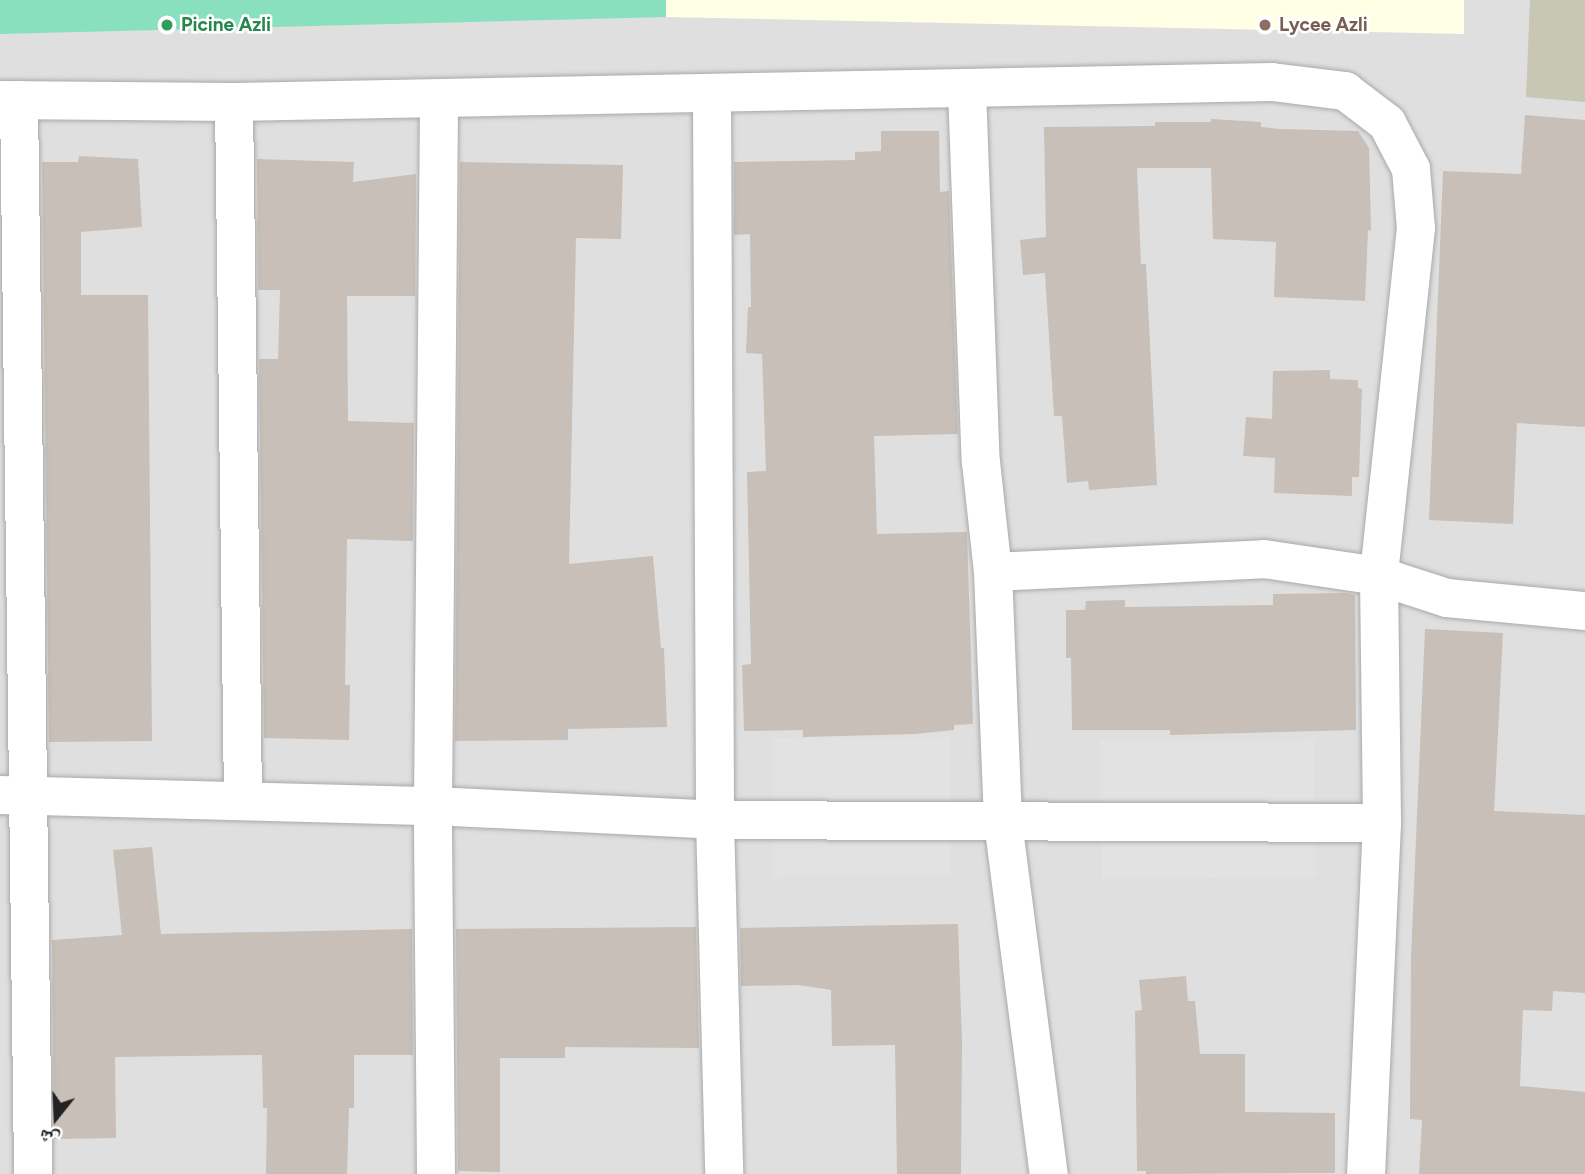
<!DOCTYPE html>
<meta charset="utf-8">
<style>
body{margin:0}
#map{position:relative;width:1585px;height:1174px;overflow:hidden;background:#f2efe9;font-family:Figtree,"Noto Naskh Arabic",sans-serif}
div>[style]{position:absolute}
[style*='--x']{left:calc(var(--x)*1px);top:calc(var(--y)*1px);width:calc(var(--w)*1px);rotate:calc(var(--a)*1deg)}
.residential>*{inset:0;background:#e0dfdf}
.education>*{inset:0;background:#ffffe5}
.construction>*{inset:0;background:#c7c7b4}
.pitch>*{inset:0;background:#88e0be}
.parking>*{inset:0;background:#e2e2e2}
.building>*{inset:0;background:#c7bfb8}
.roads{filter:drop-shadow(0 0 2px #a9a9a9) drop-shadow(0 0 2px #a9a9a9)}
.street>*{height:38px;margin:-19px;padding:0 19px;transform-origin:19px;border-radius:19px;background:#fff}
.dots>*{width:19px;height:19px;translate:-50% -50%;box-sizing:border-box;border:4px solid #fff;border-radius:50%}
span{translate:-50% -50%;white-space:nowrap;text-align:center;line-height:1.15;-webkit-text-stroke:5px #fff;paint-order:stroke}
.leisure-label{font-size:19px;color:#27864d;font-weight:700}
.left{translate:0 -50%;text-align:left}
.education-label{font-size:19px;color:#785e54;font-weight:700}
.north{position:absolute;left:21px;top:1083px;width:70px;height:70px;-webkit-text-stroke:5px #fff;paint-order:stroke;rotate:198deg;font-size:19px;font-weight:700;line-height:28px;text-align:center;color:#222}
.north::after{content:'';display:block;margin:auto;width:24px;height:32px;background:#222;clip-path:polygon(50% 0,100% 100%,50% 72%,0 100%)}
</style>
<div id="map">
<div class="residential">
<i style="clip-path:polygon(0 0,1585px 0,1585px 1174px,0 1174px)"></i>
</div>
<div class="education">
<i style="clip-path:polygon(666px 0,1464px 0,1464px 34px,666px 17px)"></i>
</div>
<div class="construction">
<i style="clip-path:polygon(1530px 0,1585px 0,1585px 102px,1526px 97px)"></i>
</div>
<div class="pitch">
<i style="clip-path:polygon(0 0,666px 0,666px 17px,0 34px)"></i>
</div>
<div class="parking">
<i style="clip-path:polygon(950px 737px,951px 876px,773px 877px,772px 738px)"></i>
<i style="clip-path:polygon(1314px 739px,1316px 877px,1102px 879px,1100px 741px)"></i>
</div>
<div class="building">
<i style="clip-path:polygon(1525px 115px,1585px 120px,1585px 427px,1517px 423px,1513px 524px,1429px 520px,1443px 171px,1521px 174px)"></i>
<i style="clip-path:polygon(1211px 119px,1261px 122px,1261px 127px,1281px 129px,1358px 131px,1369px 148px,1371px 230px,1368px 231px,1365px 301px,1274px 297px,1276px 242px,1213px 239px,1211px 168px,1137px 168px,1141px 264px,1146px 264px,1157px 485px,1089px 490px,1088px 481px,1067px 483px,1062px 416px,1054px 416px,1045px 273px,1023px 275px,1020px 240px,1046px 237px,1044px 127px,1155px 126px,1155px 122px,1211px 122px)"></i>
<i style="clip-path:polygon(881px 131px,939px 131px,940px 192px,949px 191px,958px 434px,874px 436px,877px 534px,967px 532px,973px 724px,954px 725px,954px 730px,915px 734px,803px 737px,803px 730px,744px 731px,742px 665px,751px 664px,747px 472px,766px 471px,762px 354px,746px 353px,748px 307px,751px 307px,750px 234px,734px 235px,734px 162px,855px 160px,855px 152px,881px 151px)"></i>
<i style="clip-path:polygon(79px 156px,138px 159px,142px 227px,81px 232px,81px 295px,148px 295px,152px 741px,49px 742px,42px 162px,78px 162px)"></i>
<i style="clip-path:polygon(257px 159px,354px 162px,353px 182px,416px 174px,415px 352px,415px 296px,347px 296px,348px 421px,414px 423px,413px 541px,347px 539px,345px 685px,350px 685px,349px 740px,264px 738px,259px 359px,278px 359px,280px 290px,258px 290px)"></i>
<i style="clip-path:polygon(460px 162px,623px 165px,621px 239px,576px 238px,569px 564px,653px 556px,661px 648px,664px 648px,667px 727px,568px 729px,568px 740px,455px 741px)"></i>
<i style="clip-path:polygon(1330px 370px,1330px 379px,1358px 380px,1358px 388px,1362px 389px,1359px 477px,1352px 477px,1352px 496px,1274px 493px,1275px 458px,1243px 456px,1246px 417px,1272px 419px,1273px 371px)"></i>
<i style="clip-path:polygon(1346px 593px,1355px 595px,1356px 730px,1170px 735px,1170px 730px,1072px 730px,1071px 658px,1066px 658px,1066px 610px,1085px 610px,1086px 601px,1125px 600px,1125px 607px,1273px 605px,1273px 594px)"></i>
<i style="clip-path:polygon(1425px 629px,1503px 633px,1494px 811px,1585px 815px,1585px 993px,1553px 991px,1552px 1011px,1523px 1010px,1520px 1086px,1585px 1092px,1585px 1174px,1419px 1174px,1422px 1120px,1410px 1119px,1411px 957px)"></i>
<i style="clip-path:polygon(152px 847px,161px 934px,412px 929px,413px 1055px,354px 1055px,354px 1108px,349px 1108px,347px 1174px,266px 1174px,267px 1108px,263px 1108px,262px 1055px,115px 1057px,116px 1138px,54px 1139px,52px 940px,122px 935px,113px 850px)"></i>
<i style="clip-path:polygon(958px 924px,962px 1042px,961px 1174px,897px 1174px,895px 1045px,832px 1046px,831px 990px,799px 985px,741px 986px,740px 928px)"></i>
<i style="clip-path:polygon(696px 927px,699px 1048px,565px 1047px,565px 1058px,500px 1058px,500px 1172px,458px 1171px,456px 929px)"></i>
<i style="clip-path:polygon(1186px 976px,1188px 1001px,1195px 1001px,1200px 1054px,1245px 1054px,1245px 1112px,1335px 1113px,1335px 1173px,1146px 1174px,1146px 1171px,1137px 1171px,1135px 1011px,1142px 1010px,1139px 980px)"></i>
</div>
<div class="roads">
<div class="street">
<i style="--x:967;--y:89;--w:373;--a:87.9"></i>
<i style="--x:981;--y:462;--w:111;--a:83.8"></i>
<i style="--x:993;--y:572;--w:250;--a:87.7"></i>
<i style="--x:1003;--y:822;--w:355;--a:82.6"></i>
<i style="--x:712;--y:94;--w:726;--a:89.76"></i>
<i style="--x:715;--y:820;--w:354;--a:88.5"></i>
<i style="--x:0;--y:100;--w:234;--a:0.5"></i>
<i style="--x:234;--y:102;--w:1038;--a:-1.1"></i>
<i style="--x:1272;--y:82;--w:74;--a:7"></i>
<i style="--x:1345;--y:91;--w:53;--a:37.3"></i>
<i style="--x:1387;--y:123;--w:52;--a:62.4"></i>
<i style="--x:1411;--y:169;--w:59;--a:85.2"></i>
<i style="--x:1416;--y:228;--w:350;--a:96.1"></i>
<i style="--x:1379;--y:576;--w:247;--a:89.3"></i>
<i style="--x:1382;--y:823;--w:351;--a:92.6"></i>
<i style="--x:19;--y:100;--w:1074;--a:89.25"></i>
<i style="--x:234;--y:102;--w:698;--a:89.26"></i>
<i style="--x:993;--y:572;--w:271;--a:-2.7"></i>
<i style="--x:1264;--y:559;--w:116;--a:8.4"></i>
<i style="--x:1379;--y:576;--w:71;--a:17.9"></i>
<i style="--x:1447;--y:598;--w:139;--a:5.4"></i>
<i style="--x:0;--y:795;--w:433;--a:1.5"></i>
<i style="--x:433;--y:806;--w:282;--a:2.8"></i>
<i style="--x:715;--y:820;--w:667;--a:0.26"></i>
<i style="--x:436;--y:1174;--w:368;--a:-90.5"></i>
<i style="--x:433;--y:806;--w:707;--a:-89.51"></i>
</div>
</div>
<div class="dots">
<i style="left:167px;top:25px;background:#2e9e5b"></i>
<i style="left:1265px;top:25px;background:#8d6e63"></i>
</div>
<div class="leisure-label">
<span class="left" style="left:181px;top:25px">Picine Azli</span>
</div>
<div class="education-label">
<span class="left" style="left:1279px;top:25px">Lycee Azli</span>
</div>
<div class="north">ش</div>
</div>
